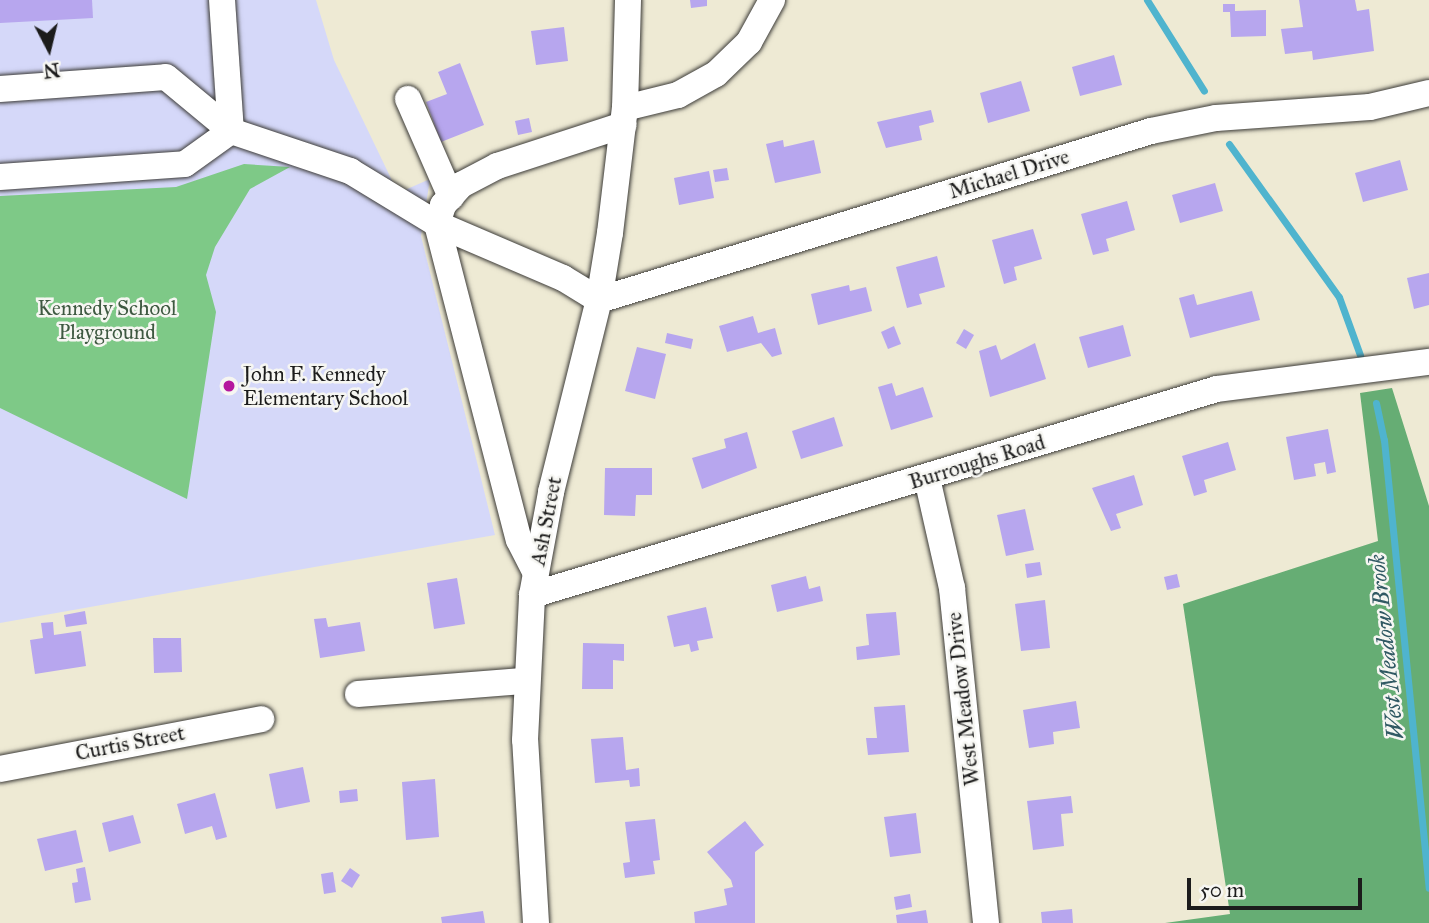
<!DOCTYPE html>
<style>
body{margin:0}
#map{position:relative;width:1429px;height:923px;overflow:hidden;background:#eeead4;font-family:"IM FELL Great Primer",serif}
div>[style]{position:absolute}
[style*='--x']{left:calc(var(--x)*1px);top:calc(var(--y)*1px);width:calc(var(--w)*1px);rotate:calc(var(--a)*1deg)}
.built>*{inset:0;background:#d5d8f9}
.green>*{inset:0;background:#7ec987}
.forest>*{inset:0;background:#66ad74}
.stream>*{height:7px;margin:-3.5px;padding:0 3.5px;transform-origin:3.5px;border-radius:3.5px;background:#4fb4ce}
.building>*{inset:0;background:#b7a6ee}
.roads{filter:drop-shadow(0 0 2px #3c3b38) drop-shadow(0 0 2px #3c3b38)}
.minor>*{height:26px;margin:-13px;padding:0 13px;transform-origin:13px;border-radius:13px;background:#fff}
.dots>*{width:19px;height:19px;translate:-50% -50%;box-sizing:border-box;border:4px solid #f6f6f2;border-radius:50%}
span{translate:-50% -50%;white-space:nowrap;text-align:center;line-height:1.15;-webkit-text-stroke:5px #f6f6f2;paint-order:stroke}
.street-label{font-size:21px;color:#1c1c1c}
.park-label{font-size:21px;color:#3e5941}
.poi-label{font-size:21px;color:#1c1c1c}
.left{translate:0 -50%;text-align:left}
.water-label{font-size:23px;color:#305963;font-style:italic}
.north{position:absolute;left:14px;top:14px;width:70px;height:70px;-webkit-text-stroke:5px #f6f6f2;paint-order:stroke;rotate:173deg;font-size:19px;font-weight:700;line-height:28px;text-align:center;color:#1c1c1c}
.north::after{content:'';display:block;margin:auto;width:24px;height:32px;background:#1c1c1c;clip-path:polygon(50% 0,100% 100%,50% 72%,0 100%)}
.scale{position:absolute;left:1187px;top:878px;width:175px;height:32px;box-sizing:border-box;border:4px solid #1c1c1c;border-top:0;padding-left:9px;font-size:21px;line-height:24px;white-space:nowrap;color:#1c1c1c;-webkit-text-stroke:5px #f6f6f2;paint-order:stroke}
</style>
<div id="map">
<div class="built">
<i style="clip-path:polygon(0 0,316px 0,334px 60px,398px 193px,430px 179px,421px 236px,495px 535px,0 623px)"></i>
</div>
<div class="green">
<i style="clip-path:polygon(244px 164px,290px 167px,250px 189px,215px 247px,206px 275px,216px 312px,187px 499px,0 408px,0 196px,176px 187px)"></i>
</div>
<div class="forest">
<i style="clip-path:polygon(1392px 388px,1429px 506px,1429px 923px,1165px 923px,1230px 914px,1183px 604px,1378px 541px,1360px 393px)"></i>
</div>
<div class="stream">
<i style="--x:1147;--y:0;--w:107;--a:57.9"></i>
<i style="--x:1229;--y:144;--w:188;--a:54.3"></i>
<i style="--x:1339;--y:297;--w:62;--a:70.1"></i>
<i style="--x:1376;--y:403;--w:38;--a:78"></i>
<i style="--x:1384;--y:440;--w:450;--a:84.3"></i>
</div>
<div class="building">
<i style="clip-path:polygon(0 0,92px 0,93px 18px,0 23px)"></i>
<i style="clip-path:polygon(690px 0,707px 0,707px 6px,691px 8px)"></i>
<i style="clip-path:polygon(1299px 0,1355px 0,1357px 11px,1369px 9px,1374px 51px,1313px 60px,1312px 51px,1285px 54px,1281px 29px,1303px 27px)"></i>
<i style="clip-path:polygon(1223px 4px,1235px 4px,1235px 11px,1266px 10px,1266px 36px,1231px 37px,1230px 12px,1223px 12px)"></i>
<i style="clip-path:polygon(564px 27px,568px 61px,536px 65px,531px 31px)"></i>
<i style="clip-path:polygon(1114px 55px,1122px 85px,1080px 96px,1072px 67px)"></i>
<i style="clip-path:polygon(460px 63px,484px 125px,441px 142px,426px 102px,447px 94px,438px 72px)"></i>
<i style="clip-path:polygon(1021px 81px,1030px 111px,988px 123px,980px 93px)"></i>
<i style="clip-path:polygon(931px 110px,934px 122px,919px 126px,922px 140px,886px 148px,877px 122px)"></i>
<i style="clip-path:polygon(529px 118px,532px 132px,518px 135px,515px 121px)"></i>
<i style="clip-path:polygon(783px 140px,784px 147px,814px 140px,821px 173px,775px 183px,766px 144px)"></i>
<i style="clip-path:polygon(1400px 160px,1408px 190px,1363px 202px,1355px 173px)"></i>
<i style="clip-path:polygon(727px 168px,729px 180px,715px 182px,713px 170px)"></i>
<i style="clip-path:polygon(709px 171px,714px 198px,679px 205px,674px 178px)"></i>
<i style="clip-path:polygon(1215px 183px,1223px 211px,1180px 223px,1172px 195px)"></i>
<i style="clip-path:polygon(1127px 201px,1135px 230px,1106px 239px,1109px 251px,1093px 255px,1081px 214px)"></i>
<i style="clip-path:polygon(1033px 229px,1042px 259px,1014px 267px,1017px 280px,1004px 284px,992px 240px)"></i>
<i style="clip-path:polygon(937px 256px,945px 287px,919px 294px,922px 304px,907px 308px,896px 267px)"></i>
<i style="clip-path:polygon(1429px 273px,1429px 305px,1414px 309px,1407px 278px)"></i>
<i style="clip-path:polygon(849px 285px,850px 291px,866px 287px,872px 311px,818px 325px,811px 294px)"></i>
<i style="clip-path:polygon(1252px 291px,1260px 320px,1190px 338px,1179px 298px,1194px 294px,1197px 305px)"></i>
<i style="clip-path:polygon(753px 316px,758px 333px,775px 328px,782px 354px,772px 357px,761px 343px,727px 352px,719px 326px)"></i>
<i style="clip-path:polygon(1123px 325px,1131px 356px,1088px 368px,1079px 337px)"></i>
<i style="clip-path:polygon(894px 326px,901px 344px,888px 349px,881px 332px)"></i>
<i style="clip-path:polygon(964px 329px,974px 335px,966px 349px,956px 343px)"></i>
<i style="clip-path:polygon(667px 333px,693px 339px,691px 349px,665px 343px)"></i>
<i style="clip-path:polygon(1035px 343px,1046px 379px,990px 397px,979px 351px,996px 345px,1001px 360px)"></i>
<i style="clip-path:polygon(637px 347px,666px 354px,655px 399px,625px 391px)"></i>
<i style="clip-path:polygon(892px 383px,896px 396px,923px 387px,933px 417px,891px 430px,878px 387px)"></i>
<i style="clip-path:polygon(834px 417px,843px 446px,801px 459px,792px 431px)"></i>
<i style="clip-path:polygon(1328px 429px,1336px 472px,1327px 474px,1325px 462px,1314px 464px,1316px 476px,1294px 480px,1286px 437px)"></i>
<i style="clip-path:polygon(747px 432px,757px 468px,702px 489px,692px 458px,726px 448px,724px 439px)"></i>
<i style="clip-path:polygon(1228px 442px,1236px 470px,1204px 480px,1207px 492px,1194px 496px,1182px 456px)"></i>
<i style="clip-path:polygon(605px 468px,652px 468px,652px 495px,636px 495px,635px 516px,604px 515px)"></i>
<i style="clip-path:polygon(1134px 475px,1143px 505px,1116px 514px,1121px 528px,1111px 531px,1092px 488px)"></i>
<i style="clip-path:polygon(1025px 509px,1034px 550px,1006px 556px,997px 515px)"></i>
<i style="clip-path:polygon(1040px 562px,1042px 575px,1027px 578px,1025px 564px)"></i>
<i style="clip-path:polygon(1177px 574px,1180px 587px,1167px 590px,1164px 577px)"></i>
<i style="clip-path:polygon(806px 576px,809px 589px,820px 586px,823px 601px,777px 612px,771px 585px)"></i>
<i style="clip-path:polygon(457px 578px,465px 624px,434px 629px,427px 583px)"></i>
<i style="clip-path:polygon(1045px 600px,1050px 648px,1021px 651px,1015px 604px)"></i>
<i style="clip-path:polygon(706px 607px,713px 638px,697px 641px,699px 650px,691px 652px,689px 644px,674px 647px,667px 616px)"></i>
<i style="clip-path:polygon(85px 611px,87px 624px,66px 627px,64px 615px)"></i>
<i style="clip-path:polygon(896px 612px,900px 655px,857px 660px,856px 647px,869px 645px,866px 614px)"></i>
<i style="clip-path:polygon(326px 618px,328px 627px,360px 622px,365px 651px,320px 658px,314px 619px)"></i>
<i style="clip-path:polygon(53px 622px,54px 635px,81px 631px,86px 666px,35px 674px,30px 640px,43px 638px,41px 623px)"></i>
<i style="clip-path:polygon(153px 638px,181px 638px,182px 672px,154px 673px)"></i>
<i style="clip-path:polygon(583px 643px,624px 644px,624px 661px,613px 660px,613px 689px,582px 689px)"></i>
<i style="clip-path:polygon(1076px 701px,1080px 728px,1053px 732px,1054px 744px,1029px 748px,1023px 710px)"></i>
<i style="clip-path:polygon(905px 705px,909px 752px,868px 755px,866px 738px,877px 738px,874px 707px)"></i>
<i style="clip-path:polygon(623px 737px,626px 770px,639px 768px,640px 786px,630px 787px,629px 780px,595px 783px,591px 739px)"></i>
<i style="clip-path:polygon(303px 767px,310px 802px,276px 809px,269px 774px)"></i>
<i style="clip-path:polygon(435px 779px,439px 837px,406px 840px,402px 782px)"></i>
<i style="clip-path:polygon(357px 789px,358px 801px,340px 803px,339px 791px)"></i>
<i style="clip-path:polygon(215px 793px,227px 837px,216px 840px,212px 826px,185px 834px,177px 804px)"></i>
<i style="clip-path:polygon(1071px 796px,1073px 813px,1061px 814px,1064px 846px,1033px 850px,1027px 801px)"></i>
<i style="clip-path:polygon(916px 813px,921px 853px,890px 857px,884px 817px)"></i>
<i style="clip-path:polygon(133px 815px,141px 843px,109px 852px,102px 823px)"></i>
<i style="clip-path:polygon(655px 819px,660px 860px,653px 861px,655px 874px,625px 878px,623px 863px,630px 862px,625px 822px)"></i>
<i style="clip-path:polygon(745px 821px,764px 845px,755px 852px,755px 923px,695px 923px,694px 912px,727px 905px,724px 889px,733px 887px,731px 880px,707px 852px)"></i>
<i style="clip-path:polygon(76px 830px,83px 862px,45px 871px,37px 839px)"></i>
<i style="clip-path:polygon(85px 867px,91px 900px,75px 903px,72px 883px,78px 882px,76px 869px)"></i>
<i style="clip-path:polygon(350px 868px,360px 875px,352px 888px,341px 881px)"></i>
<i style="clip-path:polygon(333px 872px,336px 892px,324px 894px,321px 874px)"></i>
<i style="clip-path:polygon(910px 894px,912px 907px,896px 910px,894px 897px)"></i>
<i style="clip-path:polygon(1072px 909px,1073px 923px,1042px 923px,1041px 912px)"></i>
<i style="clip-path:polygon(926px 910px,928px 923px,897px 923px,896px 915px)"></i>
<i style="clip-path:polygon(483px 911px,485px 923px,442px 923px,441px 917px)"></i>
</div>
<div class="roads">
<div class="minor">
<i style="--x:222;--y:0;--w:131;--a:86.1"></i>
<i style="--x:0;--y:89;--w:166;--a:-4.1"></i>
<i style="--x:166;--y:77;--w:85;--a:39.7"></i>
<i style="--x:231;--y:131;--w:126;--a:18.6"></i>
<i style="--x:350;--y:171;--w:102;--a:31.3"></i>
<i style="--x:437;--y:224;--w:137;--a:23.2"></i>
<i style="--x:563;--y:278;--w:42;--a:31.4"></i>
<i style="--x:599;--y:300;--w:577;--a:-17.02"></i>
<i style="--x:1151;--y:131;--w:66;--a:-11.3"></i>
<i style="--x:1216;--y:118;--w:154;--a:-4.1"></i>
<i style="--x:1370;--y:107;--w:61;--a:-13.3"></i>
<i style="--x:408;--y:99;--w:107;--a:66.3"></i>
<i style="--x:625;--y:108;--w:55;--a:-13.8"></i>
<i style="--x:678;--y:95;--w:43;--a:-28.9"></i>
<i style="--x:716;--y:74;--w:46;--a:-44.1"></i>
<i style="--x:749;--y:42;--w:48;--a:-61.3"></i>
<i style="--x:0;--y:177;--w:185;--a:-4"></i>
<i style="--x:185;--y:164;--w:57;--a:-35.7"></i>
<i style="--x:437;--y:224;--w:326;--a:75.5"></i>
<i style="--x:519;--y:540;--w:36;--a:63"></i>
<i style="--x:437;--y:224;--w:20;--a:-72"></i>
<i style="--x:443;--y:205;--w:27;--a:-48"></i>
<i style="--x:461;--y:185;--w:41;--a:-27.8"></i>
<i style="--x:497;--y:166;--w:133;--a:-18"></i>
<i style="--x:927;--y:478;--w:113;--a:77.2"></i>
<i style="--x:952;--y:588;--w:337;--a:84.2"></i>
<i style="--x:532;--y:595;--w:715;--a:-16.74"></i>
<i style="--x:1217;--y:389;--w:214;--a:-7.3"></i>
<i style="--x:358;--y:694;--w:168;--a:-4.5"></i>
<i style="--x:0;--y:769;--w:266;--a:-10.8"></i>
<i style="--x:536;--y:923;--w:183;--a:-93.4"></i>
<i style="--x:525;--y:740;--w:145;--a:-87.2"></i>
<i style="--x:532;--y:595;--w:105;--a:-79.5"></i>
<i style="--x:551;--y:492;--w:198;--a:-76"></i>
<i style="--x:599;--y:300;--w:68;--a:-80.7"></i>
<i style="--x:610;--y:233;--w:126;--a:-83.2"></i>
<i style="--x:625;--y:108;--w:108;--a:-88.4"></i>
</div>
</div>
<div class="dots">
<i style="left:229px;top:386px;background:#b5179e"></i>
</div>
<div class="street-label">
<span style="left:1009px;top:174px;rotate:-17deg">Michael Drive</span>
<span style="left:977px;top:462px;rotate:-17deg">Burroughs Road</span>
<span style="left:546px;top:521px;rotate:-79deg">Ash Street</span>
<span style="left:963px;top:699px;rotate:-96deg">West Meadow Drive</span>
<span style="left:130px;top:743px;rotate:-11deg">Curtis Street</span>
</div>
<div class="park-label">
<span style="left:107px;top:320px">Kennedy School<br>Playground</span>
</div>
<div class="poi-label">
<span class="left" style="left:243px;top:386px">John F. Kennedy<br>Elementary School</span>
</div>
<div class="water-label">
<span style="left:1386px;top:647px;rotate:-96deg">West Meadow Brook</span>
</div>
<div class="north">N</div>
<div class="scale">50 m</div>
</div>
